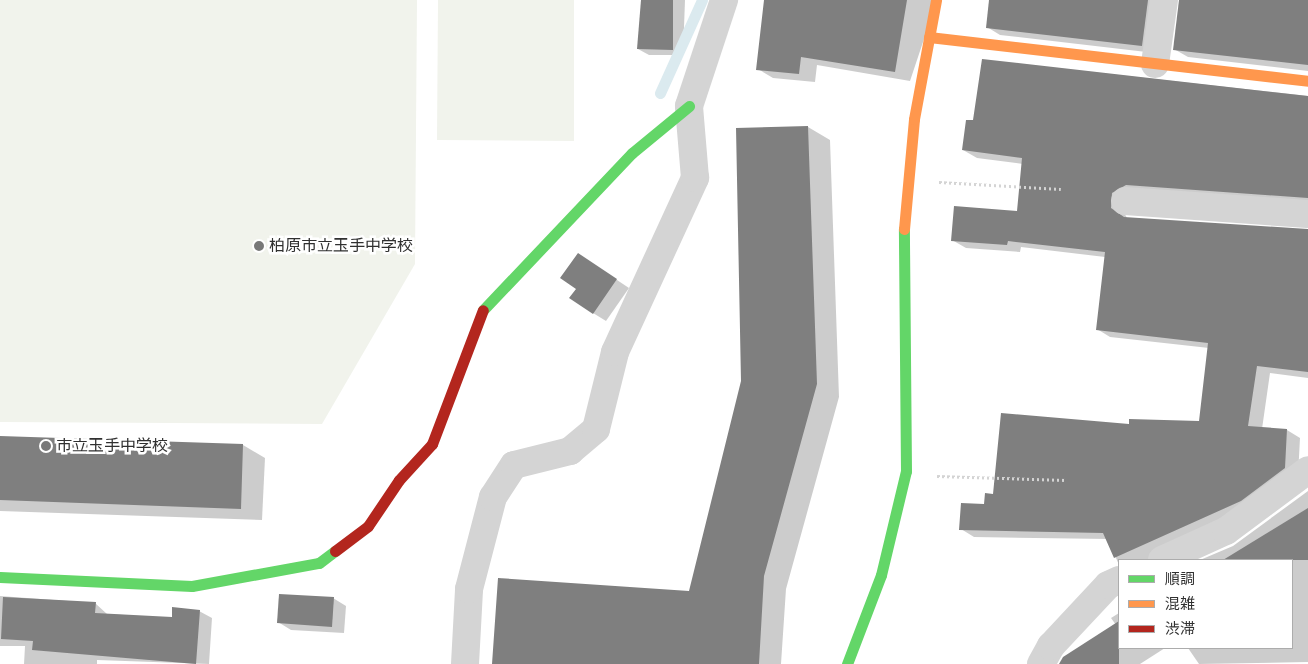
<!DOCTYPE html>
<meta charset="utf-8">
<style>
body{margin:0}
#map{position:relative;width:1308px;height:664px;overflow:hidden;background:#fff;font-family:"Source Sans 3","Noto Sans JP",sans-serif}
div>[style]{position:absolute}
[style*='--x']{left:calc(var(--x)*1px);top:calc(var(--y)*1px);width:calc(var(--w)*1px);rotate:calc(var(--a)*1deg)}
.green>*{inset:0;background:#f1f3ec}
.shadow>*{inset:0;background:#0003}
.stream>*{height:11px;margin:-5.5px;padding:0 5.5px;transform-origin:5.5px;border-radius:5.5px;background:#dbeaef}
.building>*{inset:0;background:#7f7f7f}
.path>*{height:3px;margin-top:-1.5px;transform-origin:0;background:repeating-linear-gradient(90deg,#d4d4d4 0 2.5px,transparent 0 5px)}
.street>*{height:28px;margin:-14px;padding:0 14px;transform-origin:14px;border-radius:14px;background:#d4d4d4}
.fast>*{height:11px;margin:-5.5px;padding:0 5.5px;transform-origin:5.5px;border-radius:5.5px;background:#63d668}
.slow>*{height:11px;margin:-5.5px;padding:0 5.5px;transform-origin:5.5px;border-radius:5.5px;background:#ff974d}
.jam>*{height:11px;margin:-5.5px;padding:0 5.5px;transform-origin:5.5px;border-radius:5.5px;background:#b3261e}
.dots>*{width:14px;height:14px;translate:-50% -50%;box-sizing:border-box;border:2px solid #fff;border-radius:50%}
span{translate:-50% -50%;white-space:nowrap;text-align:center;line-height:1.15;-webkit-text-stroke:5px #fff;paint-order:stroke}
.poi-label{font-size:16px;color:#303030}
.left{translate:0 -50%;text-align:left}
.legend{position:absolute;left:1118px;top:559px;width:175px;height:90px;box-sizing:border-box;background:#fff;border:1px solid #acacac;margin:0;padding:6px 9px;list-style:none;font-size:15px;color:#303030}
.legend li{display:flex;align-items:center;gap:10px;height:25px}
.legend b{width:25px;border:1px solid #acacac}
</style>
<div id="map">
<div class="green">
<i style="clip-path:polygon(0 0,417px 0,415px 264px,322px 424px,0 422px)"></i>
<i style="clip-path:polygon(438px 0,574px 0,574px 141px,437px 140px)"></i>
</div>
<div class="shadow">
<i style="clip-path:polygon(642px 0,685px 0,683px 55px,649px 55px,638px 49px)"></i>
<i style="clip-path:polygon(766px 0,937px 0,910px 81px,817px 65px,815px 82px,773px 78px,758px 69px)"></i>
<i style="clip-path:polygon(990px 0,1164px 0,1155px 53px,1000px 35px,987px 27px)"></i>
<i style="clip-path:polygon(1180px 0,1308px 0,1308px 71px,1188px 57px,1174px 49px)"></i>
<i style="clip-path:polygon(983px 60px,1308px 96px,1308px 204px,1122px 209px,1127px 218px,1308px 230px,1308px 378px,1270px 373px,1262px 429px,1287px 430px,1300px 438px,1298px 476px,1164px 560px,1119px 560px,1119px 565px,1108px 539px,974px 537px,961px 529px,994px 495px,1130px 426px,1200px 421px,1209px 348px,1110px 337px,1097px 329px,1105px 257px,1021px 247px,1020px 252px,966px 248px,952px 240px,1018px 212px,1023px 164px,977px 158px,963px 150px,974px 121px)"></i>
<i style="clip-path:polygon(808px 127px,830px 140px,839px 397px,786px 589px,781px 664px,494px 664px,690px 593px)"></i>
<i style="clip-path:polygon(578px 254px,629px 288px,606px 321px,593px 313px,578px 288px)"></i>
<i style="clip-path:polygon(0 437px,243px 445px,265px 458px,262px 520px,0 511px)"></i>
<i style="clip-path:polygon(1308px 491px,1308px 662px,1199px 664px,1188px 648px,1292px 648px,1292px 560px,1200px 560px,1233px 546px)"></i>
<i style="clip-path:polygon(0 596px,95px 603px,107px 614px,173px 618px,199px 611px,212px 618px,209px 664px,97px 660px,97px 664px,24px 664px,25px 646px,0 646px)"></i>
<i style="clip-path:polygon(333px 598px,346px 606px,344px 633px,291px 630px,278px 622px)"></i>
<i style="clip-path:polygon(1119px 613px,1119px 648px,1165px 648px,1140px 664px,1060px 664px,1116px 625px,1111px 618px)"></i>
</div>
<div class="stream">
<i style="--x:660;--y:93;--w:102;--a:-65.7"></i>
</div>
<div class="building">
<i style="clip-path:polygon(641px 0,673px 0,673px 50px,637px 49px)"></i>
<i style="clip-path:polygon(764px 0,907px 0,895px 72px,801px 57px,799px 74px,756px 70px)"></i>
<i style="clip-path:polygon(989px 0,1148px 0,1142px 46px,986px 28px)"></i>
<i style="clip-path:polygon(1179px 0,1308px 0,1308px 65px,1173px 50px)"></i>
<i style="clip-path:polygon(982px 59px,1308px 96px,1308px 198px,1126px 185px,1112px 193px,1111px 208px,1124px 217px,1308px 229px,1308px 372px,1257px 366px,1248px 426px,1287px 429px,1285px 468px,1241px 501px,1114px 558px,1103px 533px,959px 530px,961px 503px,984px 504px,985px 493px,993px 494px,1001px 413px,1129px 424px,1129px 419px,1199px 421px,1208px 343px,1096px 330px,1105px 252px,1008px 241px,1007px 245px,951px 241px,954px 206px,1017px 211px,1022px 158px,962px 150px,966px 120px,973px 120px)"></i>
<i style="clip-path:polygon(808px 126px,817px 384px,764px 576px,759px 664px,492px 664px,498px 578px,689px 591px,741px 381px,736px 128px)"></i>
<i style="clip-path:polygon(578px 253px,617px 279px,593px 314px,569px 298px,576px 289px,560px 278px)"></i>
<i style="clip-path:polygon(0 436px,243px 444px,241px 509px,0 500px)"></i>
<i style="clip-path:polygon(1308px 508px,1308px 560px,1223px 560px)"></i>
<i style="clip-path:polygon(279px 594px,334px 597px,332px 627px,277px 623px)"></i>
<i style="clip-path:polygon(3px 597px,96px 602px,95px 613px,172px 617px,172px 607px,200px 610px,196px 664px,32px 650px,33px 641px,1px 639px)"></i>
<i style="clip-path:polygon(1119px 621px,1119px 664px,1059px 664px,1063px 657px)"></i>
</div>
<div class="path">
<i style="--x:939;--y:182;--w:122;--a:3.3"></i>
<i style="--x:937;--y:476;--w:129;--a:1.8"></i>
</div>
<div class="street">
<i style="--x:1155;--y:64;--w:65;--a:-82"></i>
<i style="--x:1125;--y:201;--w:183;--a:4.1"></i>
<i style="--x:1162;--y:560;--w:70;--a:-24.4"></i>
<i style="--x:1226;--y:531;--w:102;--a:-36.6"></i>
<i style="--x:465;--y:664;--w:75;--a:-86.9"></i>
<i style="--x:469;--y:589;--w:95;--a:-75.4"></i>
<i style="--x:493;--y:497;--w:38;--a:-57"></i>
<i style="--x:514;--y:465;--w:58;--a:-14"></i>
<i style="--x:570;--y:451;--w:34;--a:-40"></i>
<i style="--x:596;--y:429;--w:79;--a:-76.1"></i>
<i style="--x:615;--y:352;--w:192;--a:-65.3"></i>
<i style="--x:695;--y:178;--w:72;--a:-94.8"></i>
<i style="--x:689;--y:106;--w:112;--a:-71.7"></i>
<i style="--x:1041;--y:664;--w:21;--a:-61"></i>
<i style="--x:1051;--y:646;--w:83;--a:-46.9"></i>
<i style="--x:1108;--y:585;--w:12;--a:-24"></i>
</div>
<div class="fast">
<i style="--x:483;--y:310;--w:216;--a:-46.5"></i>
<i style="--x:632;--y:153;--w:74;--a:-39.5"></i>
<i style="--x:0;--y:577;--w:192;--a:2.7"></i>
<i style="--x:192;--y:586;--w:129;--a:-10.3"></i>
<i style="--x:319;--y:563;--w:20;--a:-37"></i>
<i style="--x:847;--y:664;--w:95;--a:-69.1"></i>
<i style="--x:881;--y:575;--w:107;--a:-76.5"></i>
<i style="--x:906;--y:471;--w:242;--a:-90.5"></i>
</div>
<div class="slow">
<i style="--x:929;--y:37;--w:382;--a:6.6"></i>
<i style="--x:904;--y:229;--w:110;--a:-84.8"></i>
<i style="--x:914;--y:119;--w:121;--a:-79.5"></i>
</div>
<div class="jam">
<i style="--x:335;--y:551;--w:41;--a:-37.1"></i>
<i style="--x:368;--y:526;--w:55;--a:-56"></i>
<i style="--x:399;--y:480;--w:49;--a:-47.5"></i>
<i style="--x:432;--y:444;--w:143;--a:-69.2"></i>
</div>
<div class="dots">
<i style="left:259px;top:246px;background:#787878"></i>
<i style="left:46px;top:446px;background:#787878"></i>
</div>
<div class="poi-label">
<span class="left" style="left:269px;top:246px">柏原市立玉手中学校</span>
<span class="left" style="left:56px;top:446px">市立玉手中学校</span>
</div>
<ul class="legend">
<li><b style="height:6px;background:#63d668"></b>順調</li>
<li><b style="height:6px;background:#ff974d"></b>混雑</li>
<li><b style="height:6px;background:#b3261e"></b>渋滞</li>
</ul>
</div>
